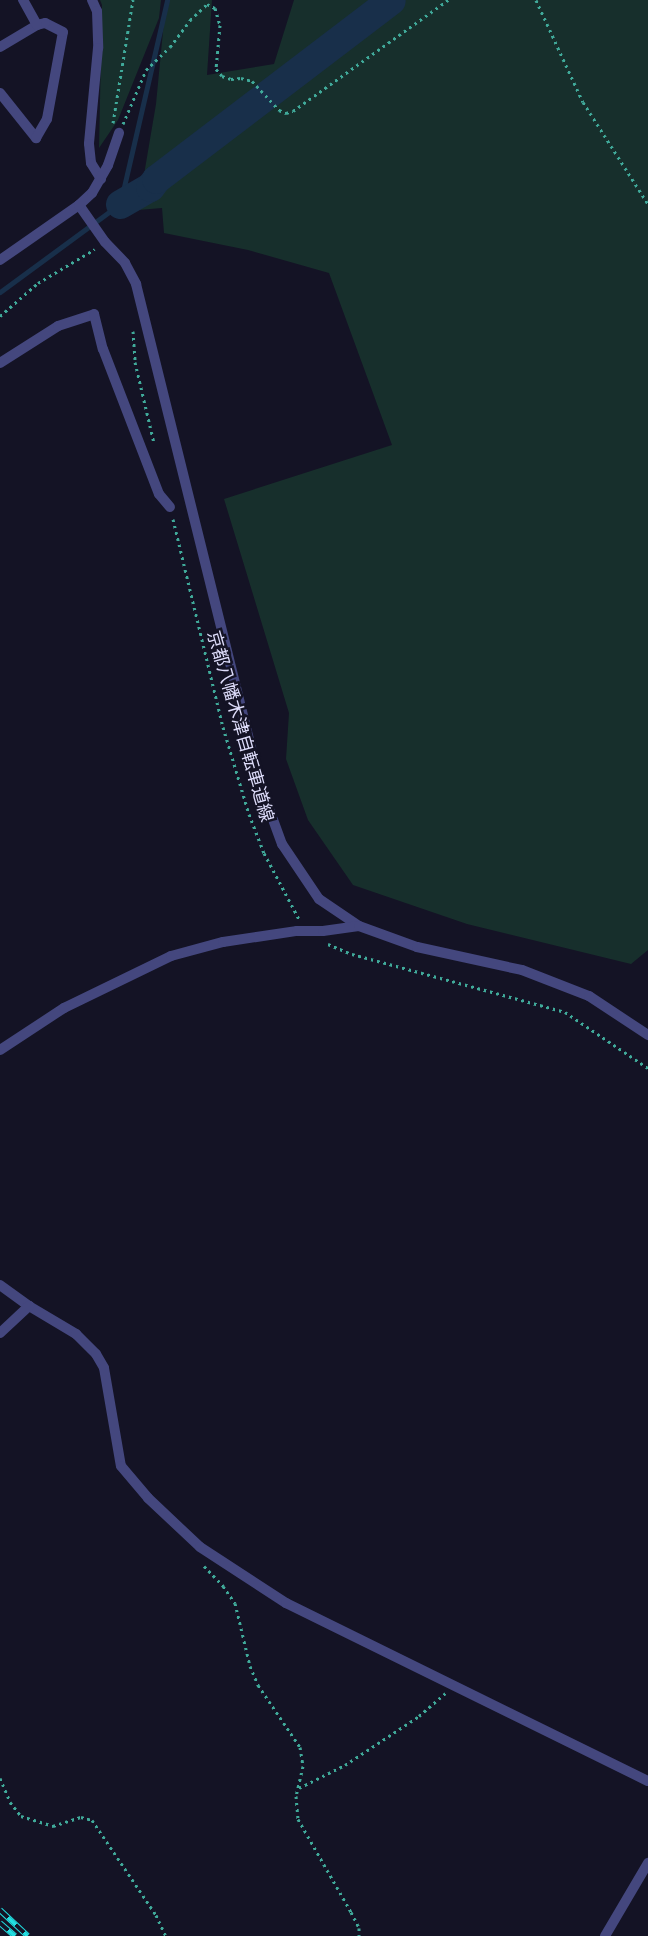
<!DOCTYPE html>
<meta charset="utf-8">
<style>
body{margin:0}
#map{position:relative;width:648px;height:1936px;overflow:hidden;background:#141325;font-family:"Open Sans","Noto Sans JP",sans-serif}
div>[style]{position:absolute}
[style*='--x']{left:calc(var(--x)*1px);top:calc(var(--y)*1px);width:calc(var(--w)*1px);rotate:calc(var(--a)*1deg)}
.green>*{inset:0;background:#172f2c}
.stream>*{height:5px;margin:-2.5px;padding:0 2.5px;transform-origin:2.5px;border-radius:2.5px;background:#182f4a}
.river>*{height:29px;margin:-14.5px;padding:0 14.5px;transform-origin:14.5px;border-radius:14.5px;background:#182f4a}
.path>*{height:3px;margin-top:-1.5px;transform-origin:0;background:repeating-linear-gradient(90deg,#40aa9a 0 2.5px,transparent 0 6.5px)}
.minor>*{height:10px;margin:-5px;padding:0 5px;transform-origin:5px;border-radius:5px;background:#44477e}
.rail>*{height:5.5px;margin-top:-2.75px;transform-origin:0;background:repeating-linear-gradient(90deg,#141325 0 11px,#22dee1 0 22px);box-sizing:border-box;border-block:1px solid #22dee1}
span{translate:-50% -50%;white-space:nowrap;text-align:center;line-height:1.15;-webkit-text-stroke:5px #141325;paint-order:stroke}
.street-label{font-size:18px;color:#dddcfa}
</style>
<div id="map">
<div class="green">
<i style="clip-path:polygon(100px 0,161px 0,159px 18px,118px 120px,99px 148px,102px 5px)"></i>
<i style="clip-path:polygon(166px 0,212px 0,207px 75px,274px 64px,294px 0,648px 0,648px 950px,631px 964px,467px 924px,353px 885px,308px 820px,286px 759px,289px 713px,224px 499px,392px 445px,329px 273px,248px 250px,164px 233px,162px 208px,138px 210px,156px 104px)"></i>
</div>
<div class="stream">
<i style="--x:0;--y:292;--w:149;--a:-36.3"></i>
<i style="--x:120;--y:204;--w:209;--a:-77"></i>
</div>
<div class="river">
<i style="--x:120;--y:204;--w:34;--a:-30"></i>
<i style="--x:150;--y:187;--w:10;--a:-53"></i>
<i style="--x:156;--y:179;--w:295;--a:-37.3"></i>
</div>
<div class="path">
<i style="--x:536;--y:0;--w:112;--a:65.3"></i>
<i style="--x:583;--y:102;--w:121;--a:57.5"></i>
<i style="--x:113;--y:123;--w:125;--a:-80.8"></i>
<i style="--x:123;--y:124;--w:59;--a:-66.9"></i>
<i style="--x:146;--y:70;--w:33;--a:-44"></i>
<i style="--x:170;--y:47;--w:34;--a:-53"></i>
<i style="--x:190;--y:20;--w:23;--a:-43"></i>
<i style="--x:207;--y:4;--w:9;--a:27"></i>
<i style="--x:215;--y:8;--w:18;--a:74"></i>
<i style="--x:220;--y:25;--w:44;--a:95.2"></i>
<i style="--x:216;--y:69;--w:9;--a:49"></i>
<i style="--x:222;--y:76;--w:9;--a:18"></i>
<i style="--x:231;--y:79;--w:10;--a:-6"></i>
<i style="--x:241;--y:78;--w:11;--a:15"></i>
<i style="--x:252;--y:81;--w:40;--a:47"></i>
<i style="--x:279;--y:110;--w:8;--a:23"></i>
<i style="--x:286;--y:113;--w:7;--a:-16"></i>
<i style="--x:293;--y:111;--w:191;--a:-35.6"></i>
<i style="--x:0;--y:316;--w:50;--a:-41"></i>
<i style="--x:38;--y:283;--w:66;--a:-30.8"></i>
<i style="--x:133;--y:331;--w:31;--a:86"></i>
<i style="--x:135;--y:362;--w:83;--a:76.8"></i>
<i style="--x:173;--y:519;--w:214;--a:76.5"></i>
<i style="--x:223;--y:727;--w:91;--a:73.4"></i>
<i style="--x:249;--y:814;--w:42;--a:69"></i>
<i style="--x:264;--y:853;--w:75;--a:62.1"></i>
<i style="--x:328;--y:944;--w:26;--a:23"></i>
<i style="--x:352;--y:954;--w:221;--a:15.2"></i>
<i style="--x:565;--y:1012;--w:100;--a:34"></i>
<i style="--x:204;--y:1566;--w:28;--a:46"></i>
<i style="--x:223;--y:1586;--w:21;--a:55"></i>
<i style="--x:235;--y:1603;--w:65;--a:76.6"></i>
<i style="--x:250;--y:1666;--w:21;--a:67"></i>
<i style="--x:258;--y:1685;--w:75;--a:55.9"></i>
<i style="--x:300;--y:1747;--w:19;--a:81"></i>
<i style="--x:303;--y:1766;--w:31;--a:103"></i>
<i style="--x:296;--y:1796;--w:23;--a:85"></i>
<i style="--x:298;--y:1819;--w:107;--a:60.3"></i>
<i style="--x:351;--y:1912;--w:18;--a:63"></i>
<i style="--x:359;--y:1928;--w:8;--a:90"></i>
<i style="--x:0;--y:1778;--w:26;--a:67"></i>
<i style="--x:10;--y:1802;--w:18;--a:52"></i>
<i style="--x:21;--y:1816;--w:34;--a:17"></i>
<i style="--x:53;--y:1826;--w:29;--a:-18"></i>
<i style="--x:81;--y:1817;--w:11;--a:15"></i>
<i style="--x:92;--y:1820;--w:115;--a:56"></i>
<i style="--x:156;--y:1915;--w:23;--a:65"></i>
<i style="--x:299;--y:1788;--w:51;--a:-26.6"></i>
<i style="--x:345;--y:1765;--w:89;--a:-33.5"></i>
<i style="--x:419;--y:1716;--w:35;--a:-41"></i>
</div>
<div class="minor">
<i style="--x:92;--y:0;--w:12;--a:66"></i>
<i style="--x:97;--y:11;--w:37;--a:88"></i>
<i style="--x:98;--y:48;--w:96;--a:95.4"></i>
<i style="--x:89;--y:144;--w:19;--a:84"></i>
<i style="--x:91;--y:163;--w:19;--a:58"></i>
<i style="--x:0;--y:47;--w:43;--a:-30.7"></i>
<i style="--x:0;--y:93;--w:58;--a:51.3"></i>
<i style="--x:36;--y:138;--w:22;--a:-60"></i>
<i style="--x:47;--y:119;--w:88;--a:-79.6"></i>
<i style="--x:63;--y:32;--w:20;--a:-153"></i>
<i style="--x:45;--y:23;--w:8;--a:166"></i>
<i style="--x:37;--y:25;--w:29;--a:-119"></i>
<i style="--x:79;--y:205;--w:45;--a:54.9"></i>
<i style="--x:105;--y:242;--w:29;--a:46"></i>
<i style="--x:125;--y:263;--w:24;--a:62"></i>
<i style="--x:136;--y:284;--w:515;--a:76.07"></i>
<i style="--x:260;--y:784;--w:64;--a:69.9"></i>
<i style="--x:282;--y:844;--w:66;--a:56.1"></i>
<i style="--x:319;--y:899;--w:48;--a:34"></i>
<i style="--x:0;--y:260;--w:96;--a:-34.8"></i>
<i style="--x:79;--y:205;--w:18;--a:-43"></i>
<i style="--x:92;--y:193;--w:32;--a:-60"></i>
<i style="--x:108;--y:165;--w:34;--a:-71"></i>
<i style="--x:0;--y:363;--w:69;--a:-32.5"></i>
<i style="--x:58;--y:326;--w:38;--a:-18"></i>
<i style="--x:94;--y:314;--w:36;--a:76"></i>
<i style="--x:103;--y:349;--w:155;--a:68.9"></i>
<i style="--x:159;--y:494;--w:17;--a:50"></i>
<i style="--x:0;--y:1050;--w:77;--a:-33.3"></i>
<i style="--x:64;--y:1008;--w:119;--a:-25.9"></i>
<i style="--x:171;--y:956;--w:54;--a:-15.1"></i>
<i style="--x:223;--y:942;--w:75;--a:-8.5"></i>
<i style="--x:297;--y:931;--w:26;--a:0"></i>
<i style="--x:323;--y:931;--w:36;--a:-8"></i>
<i style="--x:359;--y:926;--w:62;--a:19.9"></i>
<i style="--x:417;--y:947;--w:107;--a:12.4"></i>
<i style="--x:522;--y:970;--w:72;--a:21.2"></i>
<i style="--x:589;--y:996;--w:71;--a:33.5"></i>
<i style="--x:0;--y:1285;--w:36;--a:36"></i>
<i style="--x:29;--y:1306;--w:55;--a:30.8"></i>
<i style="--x:76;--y:1334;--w:28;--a:45"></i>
<i style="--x:96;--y:1354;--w:16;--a:60"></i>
<i style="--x:104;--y:1368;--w:99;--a:80.2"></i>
<i style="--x:121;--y:1466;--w:42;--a:49.8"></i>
<i style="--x:148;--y:1498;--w:71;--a:43.3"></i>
<i style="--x:200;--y:1547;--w:103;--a:33.1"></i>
<i style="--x:286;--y:1603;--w:403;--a:26.2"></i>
<i style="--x:0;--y:1333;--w:40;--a:-43"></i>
<i style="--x:605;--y:1936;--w:85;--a:-59.5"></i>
</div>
<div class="rail">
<i style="--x:0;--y:1910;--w:38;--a:43"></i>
<i style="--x:0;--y:1923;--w:20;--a:41"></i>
</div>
<div class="street-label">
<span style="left:241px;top:726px;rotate:74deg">京都八幡木津自転車道線</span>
</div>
</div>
